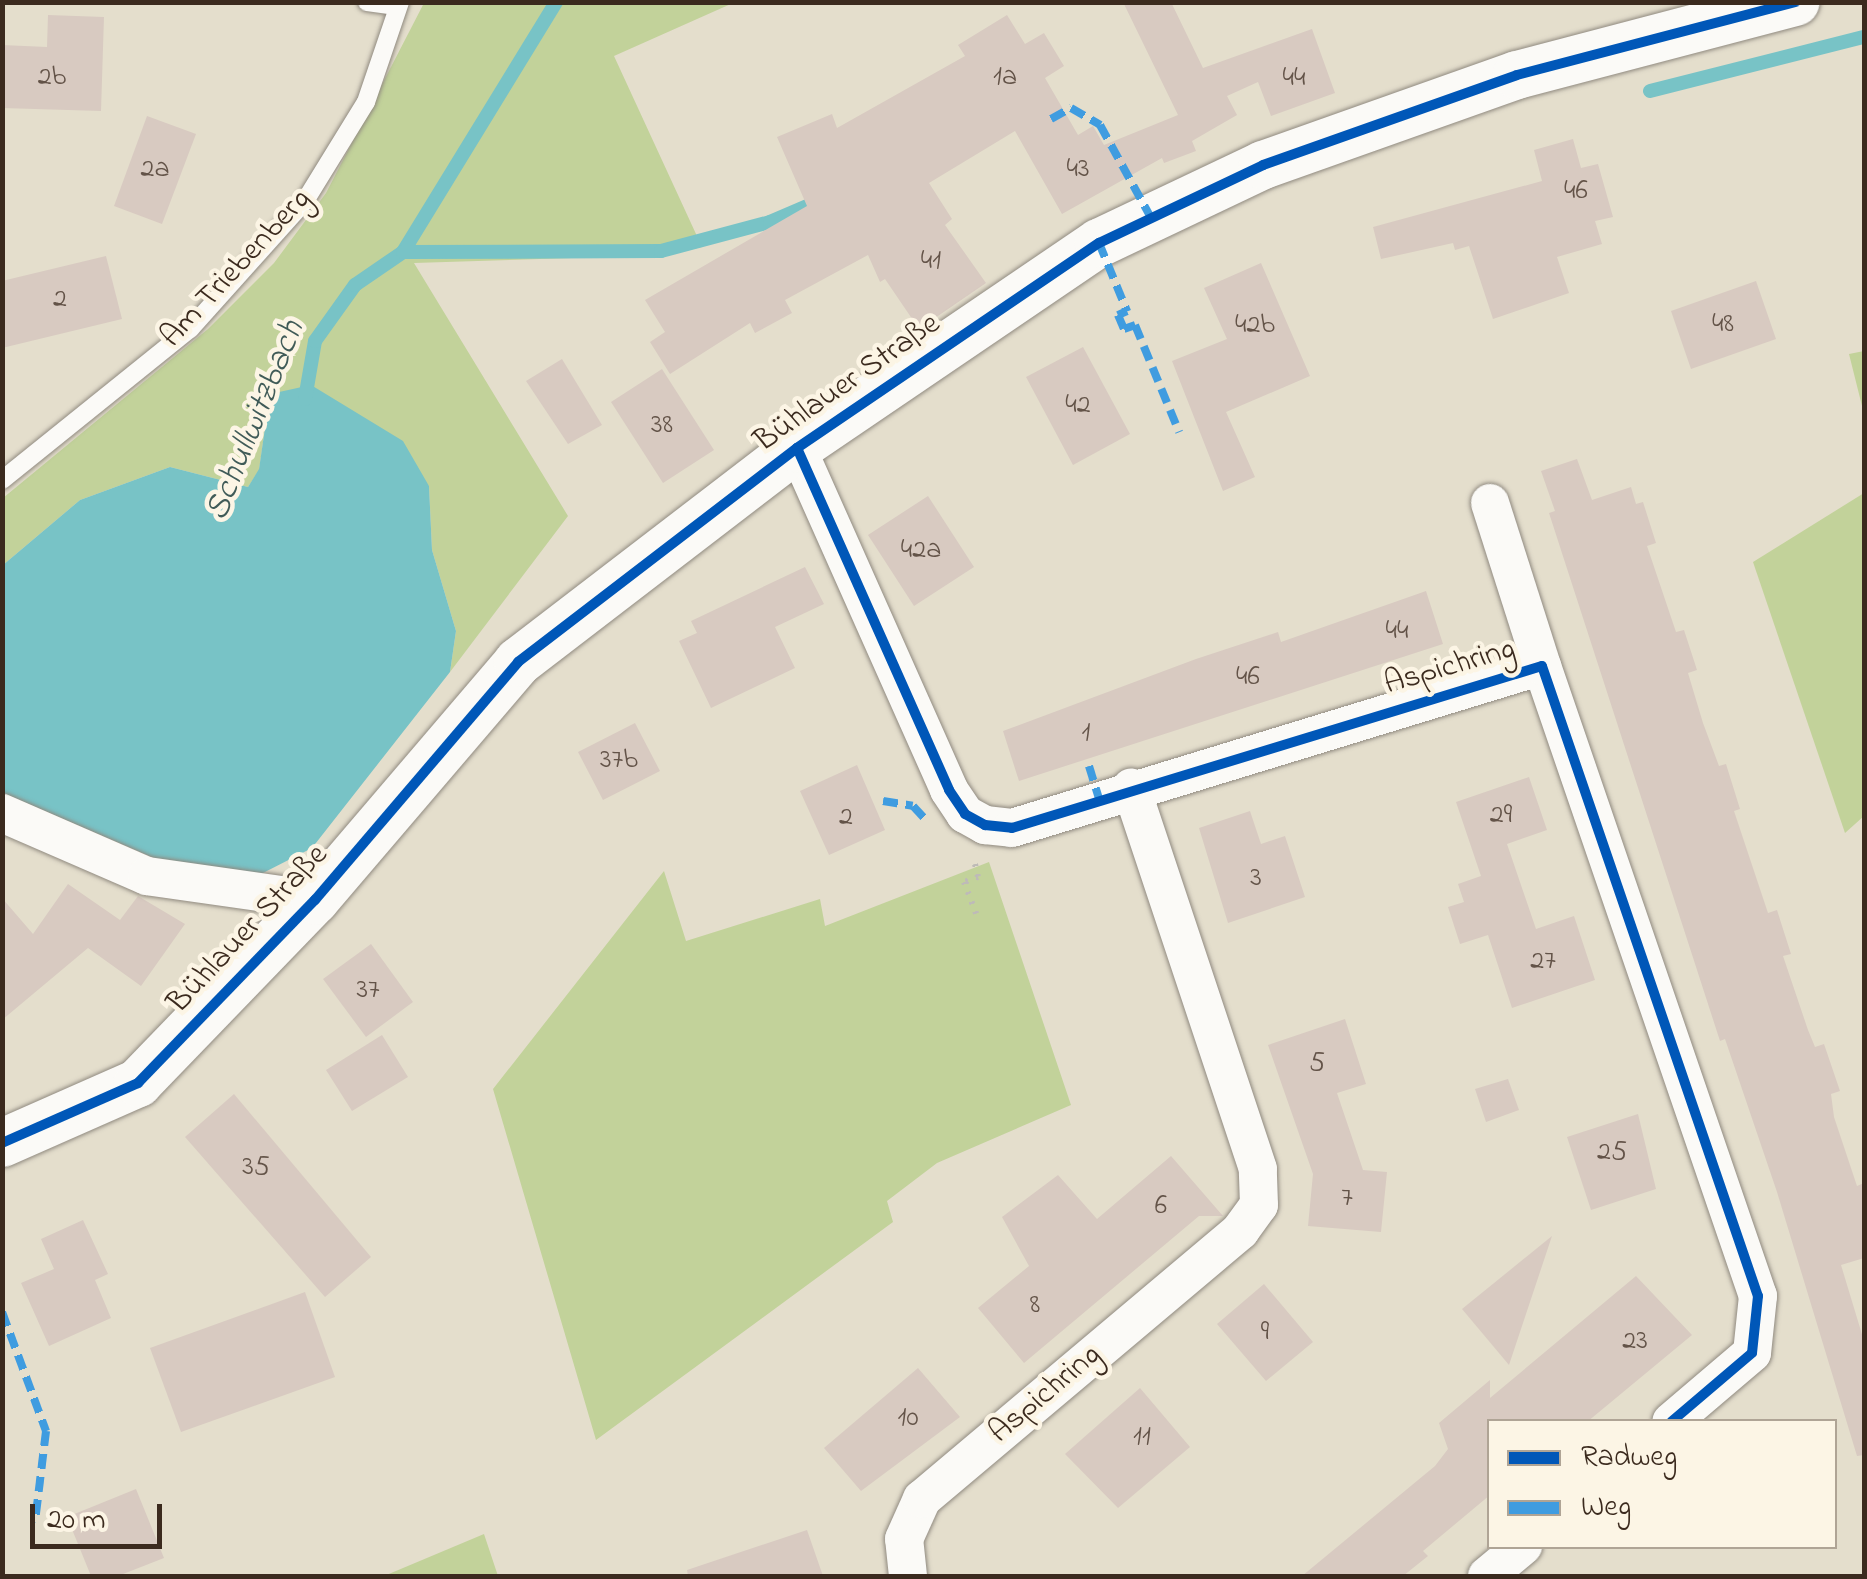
<!DOCTYPE html>
<meta charset="utf-8">
<style>
body{margin:0}
#map{position:relative;width:1867px;height:1579px;overflow:hidden;background:#e4decc;font-family:"Indie Flower",sans-serif}
div>[style]{position:absolute}
[style*='--x']{left:calc(var(--x)*1px);top:calc(var(--y)*1px);width:calc(var(--w)*1px);rotate:calc(var(--a)*1deg)}
.green>*{inset:0;background:#c2d29a}
.water>*{inset:0;background:#78c3c6}
.stream>*{height:14px;margin:-7px;padding:0 7px;transform-origin:7px;border-radius:7px;background:#78c3c6}
.building>*{inset:0;background:#d8cac1}
.path>*{height:6px;margin-top:-3px;transform-origin:0;background:repeating-linear-gradient(90deg,#bebbb7 0 2.5px,transparent 0 10.5px)}
.roads{filter:drop-shadow(0 0 2px #908a80) drop-shadow(0 0 2px #908a80)}
.service>*{height:18px;margin:-9px;padding:0 9px;transform-origin:9px;border-radius:9px;background:#fbfaf7}
.minor>*{height:38px;margin:-19px;padding:0 19px;transform-origin:19px;border-radius:19px;background:#fbfaf7}
.tertiary>*{height:48px;margin:-24px;padding:0 24px;transform-origin:24px;border-radius:24px;background:#fbfaf7}
.quiet>*{height:8px;margin-top:-4px;transform-origin:0;background:repeating-linear-gradient(90deg,#3f9ce0 0 15px,transparent 0 23px)}
.cycleway>*{height:10px;margin:-5px;padding:0 5px;transform-origin:5px;border-radius:5px;background:#0057b8}
span{translate:-50% -50%;white-space:nowrap;text-align:center;line-height:1.15;-webkit-text-stroke:9px #fcf5e5;paint-order:stroke}
.number-label{font-size:28px;color:#635348}
.number-label span{-webkit-text-stroke-width:0}
.street-label{font-size:32px;color:#3b2a1e}
.water-label{font-size:35px;color:#405b58;font-style:italic}
.frame{position:absolute;inset:0;border:5px solid #3b2a1e;pointer-events:none}
.legend{position:absolute;left:1487px;top:1419px;width:350px;height:130px;box-sizing:border-box;background:#fcf5e5;border:2px solid #afa495;margin:0;padding:12px 18px;list-style:none;font-size:30px;color:#3b2a1e}
.legend li{display:flex;align-items:center;gap:20px;height:50px}
.legend b{width:50px;border:2px solid #afa495}
.scale{position:absolute;left:30px;top:1504px;width:132px;height:45px;box-sizing:border-box;border:5px solid #3b2a1e;border-top:0;padding-left:12px;font-size:30px;line-height:35px;white-space:nowrap;color:#3b2a1e;-webkit-text-stroke:8px #fcf5e5;paint-order:stroke}
</style>
<div id="map">
<div class="green">
<i style="clip-path:polygon(424px 3px,733px 3px,614px 56px,702px 247px,667px 255px,414px 263px,568px 516px,450px 672px,456px 631px,432px 550px,429px 486px,270px 394px,259px 470px,248px 487px,170px 467px,80px 500px,3px 565px,3px 498px,208px 329px,274px 263px,326px 193px)"></i>
<i style="clip-path:polygon(1864px 351px,1864px 414px,1849px 354px)"></i>
<i style="clip-path:polygon(1864px 493px,1864px 816px,1845px 833px,1753px 562px)"></i>
<i style="clip-path:polygon(989px 862px,1071px 1105px,937px 1163px,887px 1201px,893px 1222px,596px 1440px,493px 1089px,664px 871px,686px 941px,820px 899px,825px 926px)"></i>
<i style="clip-path:polygon(484px 1534px,498px 1576px,384px 1576px)"></i>
</div>
<div class="water">
<i style="clip-path:polygon(311px 385px,403px 441px,429px 486px,432px 550px,456px 631px,450px 672px,312px 848px,261px 874px,184px 871px,3px 793px,3px 565px,80px 500px,170px 467px,248px 487px,259px 469px,270px 394px)"></i>
</div>
<div class="stream">
<i style="--x:1650;--y:91;--w:221;--a:-14.2"></i>
<i style="--x:403;--y:252;--w:293;--a:-58.5"></i>
<i style="--x:305;--y:399;--w:59;--a:-80.2"></i>
<i style="--x:315;--y:341;--w:69;--a:-54.5"></i>
<i style="--x:355;--y:285;--w:58;--a:-34.5"></i>
<i style="--x:403;--y:252;--w:258;--a:-0.2"></i>
<i style="--x:661;--y:251;--w:113;--a:-14.9"></i>
<i style="--x:770;--y:222;--w:56;--a:-23.3"></i>
</div>
<div class="building">
<i style="clip-path:polygon(1123px 2px,1171px 2px,1203px 68px,1312px 29px,1335px 93px,1271px 116px,1258px 82px,1227px 96px,1237px 115px,1192px 141px,1196px 151px,1164px 163px,1162px 158px,1062px 214px,1015px 131px,929px 183px,952px 219px,945px 225px,986px 283px,919px 329px,885px 279px,880px 282px,868px 255px,785px 300px,792px 313px,755px 333px,750px 323px,670px 374px,650px 342px,665px 332px,645px 300px,807px 206px,777px 137px,832px 114px,837px 128px,965px 56px,958px 45px,1007px 15px,1025px 44px,1044px 33px,1064px 66px,1045px 78px,1078px 135px,1093px 126px,1104px 145px,1178px 115px)"></i>
<i style="clip-path:polygon(48px 15px,104px 17px,101px 111px,2px 108px,2px 45px,47px 47px)"></i>
<i style="clip-path:polygon(147px 116px,196px 134px,162px 224px,114px 206px)"></i>
<i style="clip-path:polygon(1573px 139px,1581px 168px,1598px 164px,1613px 217px,1595px 221px,1602px 244px,1557px 257px,1569px 293px,1493px 319px,1469px 246px,1455px 250px,1453px 243px,1381px 259px,1373px 227px,1542px 181px,1534px 150px)"></i>
<i style="clip-path:polygon(106px 256px,122px 319px,2px 348px,2px 281px)"></i>
<i style="clip-path:polygon(1261px 263px,1310px 376px,1226px 412px,1255px 477px,1223px 491px,1172px 361px,1227px 339px,1204px 288px)"></i>
<i style="clip-path:polygon(1756px 281px,1776px 339px,1691px 369px,1671px 311px)"></i>
<i style="clip-path:polygon(1083px 347px,1130px 434px,1073px 465px,1026px 377px)"></i>
<i style="clip-path:polygon(562px 359px,602px 425px,568px 444px,526px 381px)"></i>
<i style="clip-path:polygon(662px 369px,714px 450px,663px 483px,611px 402px)"></i>
<i style="clip-path:polygon(1577px 459px,1592px 500px,1631px 487px,1636px 504px,1643px 502px,1656px 543px,1647px 546px,1676px 632px,1684px 630px,1697px 670px,1688px 673px,1703px 723px,1719px 766px,1726px 764px,1740px 809px,1734px 811px,1768px 913px,1777px 910px,1791px 954px,1783px 956px,1808px 1030px,1815px 1047px,1824px 1044px,1840px 1091px,1831px 1094px,1834px 1117px,1857px 1186px,1864px 1183px,1864px 1258px,1841px 1265px,1864px 1341px,1864px 1455px,1857px 1456px,1777px 1192px,1725px 1039px,1720px 1041px,1549px 513px,1555px 511px,1541px 471px)"></i>
<i style="clip-path:polygon(928px 496px,974px 567px,914px 606px,868px 535px)"></i>
<i style="clip-path:polygon(805px 567px,824px 604px,775px 627px,795px 668px,711px 708px,679px 641px,697px 633px,691px 621px)"></i>
<i style="clip-path:polygon(1426px 591px,1443px 644px,1019px 781px,1003px 731px,1196px 659px,1278px 632px,1281px 642px)"></i>
<i style="clip-path:polygon(635px 723px,660px 771px,603px 800px,578px 752px)"></i>
<i style="clip-path:polygon(857px 765px,885px 830px,829px 855px,800px 791px)"></i>
<i style="clip-path:polygon(1529px 777px,1547px 830px,1507px 844px,1536px 929px,1574px 916px,1595px 980px,1512px 1008px,1488px 935px,1460px 944px,1448px 907px,1464px 902px,1458px 884px,1481px 876px,1456px 802px)"></i>
<i style="clip-path:polygon(1250px 811px,1261px 844px,1285px 836px,1305px 897px,1228px 923px,1199px 828px)"></i>
<i style="clip-path:polygon(68px 884px,120px 920px,138px 896px,185px 924px,141px 986px,88px 948px,2px 1020px,2px 898px,33px 934px)"></i>
<i style="clip-path:polygon(371px 944px,413px 1002px,366px 1037px,323px 979px)"></i>
<i style="clip-path:polygon(1345px 1019px,1366px 1084px,1337px 1093px,1363px 1170px,1387px 1172px,1381px 1232px,1308px 1226px,1313px 1174px,1268px 1045px)"></i>
<i style="clip-path:polygon(382px 1035px,408px 1077px,352px 1111px,326px 1070px)"></i>
<i style="clip-path:polygon(1508px 1079px,1519px 1110px,1486px 1122px,1475px 1089px)"></i>
<i style="clip-path:polygon(234px 1094px,371px 1257px,325px 1297px,185px 1137px)"></i>
<i style="clip-path:polygon(1638px 1114px,1656px 1189px,1591px 1210px,1567px 1137px)"></i>
<i style="clip-path:polygon(1171px 1156px,1223px 1216px,1199px 1216px,1024px 1363px,978px 1308px,1029px 1266px,1002px 1217px,1058px 1175px,1097px 1219px)"></i>
<i style="clip-path:polygon(83px 1220px,108px 1274px,95px 1280px,111px 1318px,49px 1346px,21px 1283px,54px 1269px,41px 1239px)"></i>
<i style="clip-path:polygon(1552px 1236px,1509px 1365px,1462px 1309px)"></i>
<i style="clip-path:polygon(1636px 1276px,1692px 1335px,1587px 1422px,1490px 1422px,1490px 1495px,1423px 1551px,1428px 1556px,1403px 1576px,1302px 1576px,1435px 1466px,1448px 1449px,1439px 1423px,1490px 1380px,1490px 1398px)"></i>
<i style="clip-path:polygon(1264px 1284px,1313px 1342px,1266px 1381px,1217px 1324px)"></i>
<i style="clip-path:polygon(305px 1292px,335px 1377px,181px 1432px,150px 1348px)"></i>
<i style="clip-path:polygon(918px 1368px,960px 1417px,861px 1491px,824px 1448px)"></i>
<i style="clip-path:polygon(1140px 1388px,1190px 1447px,1118px 1508px,1065px 1454px)"></i>
<i style="clip-path:polygon(136px 1489px,164px 1558px,118px 1576px,91px 1576px,67px 1517px)"></i>
<i style="clip-path:polygon(807px 1530px,823px 1576px,688px 1576px,687px 1570px)"></i>
</div>
<div class="path">
<i style="--x:975;--y:864;--w:13;--a:77"></i>
<i style="--x:978;--y:877;--w:15;--a:160"></i>
<i style="--x:964;--y:882;--w:34;--a:69"></i>
</div>
<div class="roads">
<div class="service">
<i style="--x:367;--y:2;--w:30;--a:8"></i>
<i style="--x:2;--y:480;--w:241;--a:-38.8"></i>
<i style="--x:190;--y:329;--w:172;--a:-48.1"></i>
<i style="--x:305;--y:201;--w:116;--a:-58.4"></i>
<i style="--x:366;--y:102;--w:106;--a:-71.2"></i>
</div>
<div class="minor">
<i style="--x:797;--y:448;--w:374;--a:66"></i>
<i style="--x:949;--y:790;--w:29;--a:56"></i>
<i style="--x:965;--y:814;--w:23;--a:29"></i>
<i style="--x:985;--y:825;--w:27;--a:6"></i>
<i style="--x:1012;--y:828;--w:554;--a:-17"></i>
<i style="--x:1542;--y:666;--w:666;--a:71.08"></i>
<i style="--x:1758;--y:1296;--w:57;--a:96"></i>
<i style="--x:1752;--y:1353;--w:106;--a:139.6"></i>
<i style="--x:1490;--y:503;--w:171;--a:72.3"></i>
<i style="--x:2;--y:813;--w:158;--a:23.5"></i>
<i style="--x:147;--y:876;--w:170;--a:8.1"></i>
<i style="--x:908;--y:1576;--w:37;--a:-96"></i>
<i style="--x:904;--y:1539;--w:44;--a:-65.8"></i>
<i style="--x:922;--y:1499;--w:416;--a:-40.1"></i>
<i style="--x:1240;--y:1231;--w:32;--a:-54"></i>
<i style="--x:1259;--y:1205;--w:36;--a:-92"></i>
<i style="--x:1258;--y:1169;--w:402;--a:-108.4"></i>
<i style="--x:1487;--y:1576;--w:47;--a:-39.8"></i>
</div>
<div class="tertiary">
<i style="--x:2;--y:1143;--w:149;--a:-23.8"></i>
<i style="--x:138;--y:1083;--w:255;--a:-46"></i>
<i style="--x:315;--y:900;--w:313;--a:-49.5"></i>
<i style="--x:518;--y:662;--w:352;--a:-37.5"></i>
<i style="--x:797;--y:448;--w:365;--a:-34.2"></i>
<i style="--x:1099;--y:243;--w:182;--a:-25.4"></i>
<i style="--x:1263;--y:165;--w:269;--a:-19.5"></i>
<i style="--x:1517;--y:75;--w:288;--a:-14.7"></i>
</div>
</div>
<div class="quiet">
<i style="--x:1051;--y:119;--w:23;--a:-29"></i>
<i style="--x:1071;--y:108;--w:34;--a:30"></i>
<i style="--x:1100;--y:125;--w:104;--a:61.2"></i>
<i style="--x:1099;--y:243;--w:74;--a:67.6"></i>
<i style="--x:1127;--y:311;--w:10;--a:156"></i>
<i style="--x:1118;--y:315;--w:15;--a:67"></i>
<i style="--x:1124;--y:329;--w:12;--a:-20"></i>
<i style="--x:1135;--y:325;--w:116;--a:67.6"></i>
<i style="--x:1089;--y:766;--w:37;--a:73"></i>
<i style="--x:883;--y:801;--w:30;--a:9"></i>
<i style="--x:913;--y:806;--w:18;--a:47"></i>
<i style="--x:2;--y:1312;--w:127;--a:69.7"></i>
<i style="--x:46;--y:1431;--w:92;--a:96.9"></i>
</div>
<div class="cycleway">
<i style="--x:797;--y:448;--w:374;--a:66"></i>
<i style="--x:949;--y:790;--w:29;--a:56"></i>
<i style="--x:965;--y:814;--w:23;--a:29"></i>
<i style="--x:985;--y:825;--w:27;--a:6"></i>
<i style="--x:1012;--y:828;--w:554;--a:-17"></i>
<i style="--x:1542;--y:666;--w:666;--a:71.08"></i>
<i style="--x:1758;--y:1296;--w:57;--a:96"></i>
<i style="--x:1752;--y:1353;--w:106;--a:139.6"></i>
<i style="--x:2;--y:1143;--w:149;--a:-23.8"></i>
<i style="--x:138;--y:1083;--w:255;--a:-46"></i>
<i style="--x:315;--y:900;--w:313;--a:-49.5"></i>
<i style="--x:518;--y:662;--w:352;--a:-37.5"></i>
<i style="--x:797;--y:448;--w:365;--a:-34.2"></i>
<i style="--x:1099;--y:243;--w:182;--a:-25.4"></i>
<i style="--x:1263;--y:165;--w:269;--a:-19.5"></i>
<i style="--x:1517;--y:75;--w:288;--a:-14.7"></i>
</div>
<div class="number-label">
<span style="left:52px;top:78px">2b</span>
<span style="left:1005px;top:78px">1a</span>
<span style="left:1294px;top:79px">44</span>
<span style="left:155px;top:170px">2a</span>
<span style="left:1078px;top:170px">43</span>
<span style="left:1576px;top:192px">46</span>
<span style="left:931px;top:262px">41</span>
<span style="left:60px;top:300px">2</span>
<span style="left:1723px;top:325px">48</span>
<span style="left:1255px;top:326px">42b</span>
<span style="left:1078px;top:406px">42</span>
<span style="left:662px;top:426px">38</span>
<span style="left:921px;top:551px">42a</span>
<span style="left:1397px;top:632px">44</span>
<span style="left:1248px;top:678px">46</span>
<span style="left:1086px;top:734px">1</span>
<span style="left:619px;top:761px">37b</span>
<span style="left:1501px;top:816px">29</span>
<span style="left:846px;top:818px">2</span>
<span style="left:1256px;top:879px">3</span>
<span style="left:1543px;top:962px">27</span>
<span style="left:368px;top:991px">37</span>
<span style="left:1317px;top:1064px">5</span>
<span style="left:1612px;top:1153px">25</span>
<span style="left:256px;top:1168px">35</span>
<span style="left:1347px;top:1199px">7</span>
<span style="left:1161px;top:1207px">6</span>
<span style="left:1035px;top:1306px">8</span>
<span style="left:1265px;top:1333px">9</span>
<span style="left:1635px;top:1342px">23</span>
<span style="left:908px;top:1419px">10</span>
<span style="left:1142px;top:1438px">11</span>
</div>
<div class="street-label">
<span style="left:237px;top:269px;rotate:-47deg">Am Triebenberg</span>
<span style="left:848px;top:384px;rotate:-35deg">Bühlauer Straße</span>
<span style="left:1450px;top:668px;rotate:-16deg">Aspichring</span>
<span style="left:249px;top:930px;rotate:-47deg">Bühlauer Straße</span>
<span style="left:1046px;top:1395px;rotate:-40deg">Aspichring</span>
</div>
<div class="water-label">
<span style="left:256px;top:421px;rotate:-68deg">Schullwitzbach</span>
</div>
<div class="frame"></div>
<ul class="legend">
<li><b style="height:12px;background:#0057b8"></b>Radweg</li>
<li><b style="height:12px;background:#3f9ce0"></b>Weg</li>
</ul>
<div class="scale">20 m</div>
</div>
